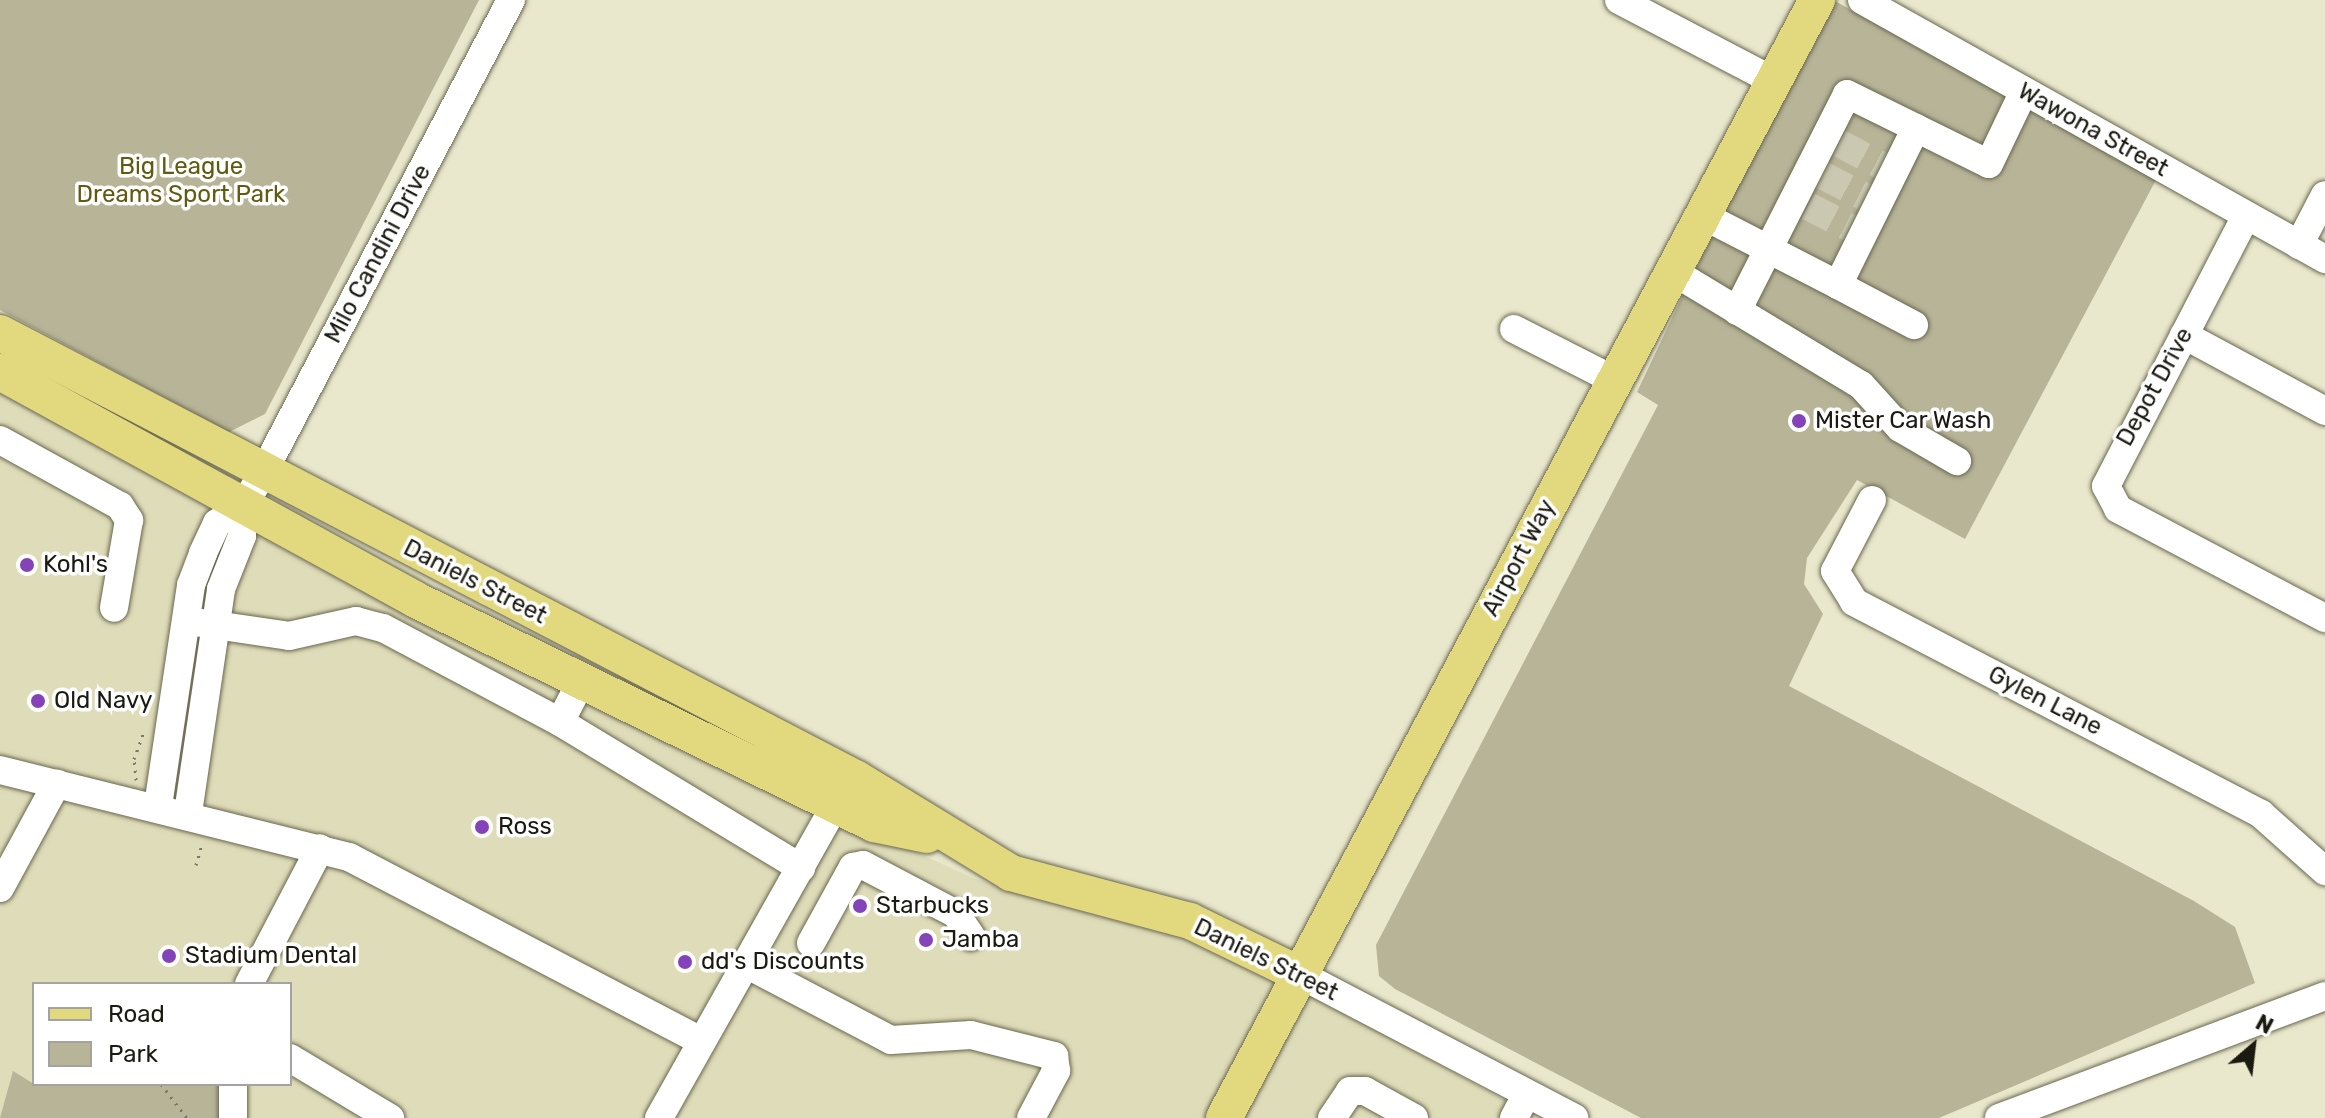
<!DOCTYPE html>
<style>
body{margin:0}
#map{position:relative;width:2325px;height:1118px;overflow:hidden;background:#e9e7cc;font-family:Rubik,sans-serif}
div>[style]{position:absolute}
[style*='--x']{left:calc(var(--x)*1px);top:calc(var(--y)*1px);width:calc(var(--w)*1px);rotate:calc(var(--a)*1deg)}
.built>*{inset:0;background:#dfdcb9}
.green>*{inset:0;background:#b7b498}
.minor-tunnel>*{height:28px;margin-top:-14px;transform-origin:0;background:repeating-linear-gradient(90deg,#cac8b0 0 28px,transparent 0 42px)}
.path>*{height:3px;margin-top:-1.5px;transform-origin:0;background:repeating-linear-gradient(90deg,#787766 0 2px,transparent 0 8px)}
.roads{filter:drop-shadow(0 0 2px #69674f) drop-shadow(0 0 2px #69674f)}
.minor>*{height:28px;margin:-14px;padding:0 14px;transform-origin:14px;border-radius:14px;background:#fff}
.major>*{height:36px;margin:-18px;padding:0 18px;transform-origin:18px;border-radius:18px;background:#e2d97e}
.dots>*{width:22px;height:22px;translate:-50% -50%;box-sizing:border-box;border:4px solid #fff;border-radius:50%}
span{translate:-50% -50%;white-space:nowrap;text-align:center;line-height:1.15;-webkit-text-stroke:7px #fff;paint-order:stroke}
.street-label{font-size:24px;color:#1b1a11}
.park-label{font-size:24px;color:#615a10}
.poi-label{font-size:24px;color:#1b1a11}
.left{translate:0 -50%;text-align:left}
.legend{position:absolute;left:32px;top:982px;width:260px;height:104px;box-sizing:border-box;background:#fff;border:2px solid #a4a3a0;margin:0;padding:10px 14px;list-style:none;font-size:24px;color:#1b1a11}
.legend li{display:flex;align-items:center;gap:16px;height:40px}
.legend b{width:40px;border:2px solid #a4a3a0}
.north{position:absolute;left:2213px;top:1006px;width:80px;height:80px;-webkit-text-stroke:6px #fff;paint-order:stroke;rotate:28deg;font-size:22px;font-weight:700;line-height:32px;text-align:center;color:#1b1a11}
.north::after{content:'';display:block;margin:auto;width:28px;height:36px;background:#1b1a11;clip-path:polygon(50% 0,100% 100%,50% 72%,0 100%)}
</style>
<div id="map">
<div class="built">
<i style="clip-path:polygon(evenodd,0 385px,850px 822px,975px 879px,1182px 935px,1279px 979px,1214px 1118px,0 1118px,0 385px,34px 984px,290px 984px,290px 1084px,34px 1084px,34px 984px)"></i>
<i style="clip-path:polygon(1300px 988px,1491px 1093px,1535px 1118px,1233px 1118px)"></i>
</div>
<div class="green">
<i style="clip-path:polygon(0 0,479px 0,265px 414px,229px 432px,0 310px)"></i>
<i style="clip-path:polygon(1833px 0,2157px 178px,1965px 539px,1857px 480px,1807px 558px,1804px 584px,1823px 614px,1789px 686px,2194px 901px,2235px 927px,2255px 983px,1939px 1118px,1641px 1118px,1395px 989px,1379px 976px,1376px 945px,1658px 405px,1637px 392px,1761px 130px)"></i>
<i style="clip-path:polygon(13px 1071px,34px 1084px,224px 1084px,227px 1118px,0 1118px)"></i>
</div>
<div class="minor-tunnel">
<i style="--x:1839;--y:143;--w:51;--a:28.1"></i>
<i style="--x:1822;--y:175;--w:51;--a:27.1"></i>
<i style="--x:1808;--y:206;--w:50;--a:27.6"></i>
</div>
<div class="path">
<i style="--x:136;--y:780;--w:21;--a:-95"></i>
<i style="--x:134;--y:759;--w:29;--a:-70"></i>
<i style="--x:196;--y:865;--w:22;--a:-74"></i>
<i style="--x:161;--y:1084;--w:43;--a:52.6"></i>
</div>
<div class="roads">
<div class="minor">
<i style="--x:1619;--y:0;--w:175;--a:27.6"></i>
<i style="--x:1862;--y:0;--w:531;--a:29.22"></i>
<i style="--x:1702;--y:215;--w:153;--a:27.2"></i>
<i style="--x:1838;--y:285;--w:175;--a:-63.6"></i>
<i style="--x:1916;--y:128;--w:81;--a:26.3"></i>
<i style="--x:1989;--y:164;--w:81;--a:-64.4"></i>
<i style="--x:2246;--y:216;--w:304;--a:117.4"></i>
<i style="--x:2106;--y:486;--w:26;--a:62"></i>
<i style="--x:2118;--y:509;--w:234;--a:27.8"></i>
<i style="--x:2299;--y:245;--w:56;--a:-62.5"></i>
<i style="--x:1672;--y:271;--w:221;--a:31.1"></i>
<i style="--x:1861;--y:385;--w:58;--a:47.8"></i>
<i style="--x:1900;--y:428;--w:66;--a:30.1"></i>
<i style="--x:1838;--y:285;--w:86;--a:27.8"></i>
<i style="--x:1737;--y:311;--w:243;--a:-63.1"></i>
<i style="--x:1847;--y:94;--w:77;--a:26.2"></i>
<i style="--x:1514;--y:329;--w:112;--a:27"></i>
<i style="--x:2184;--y:335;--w:160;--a:28.3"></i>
<i style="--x:0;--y:440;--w:137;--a:28.8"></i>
<i style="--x:120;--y:506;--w:17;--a:57"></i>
<i style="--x:129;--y:520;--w:89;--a:99.7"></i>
<i style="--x:1872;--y:500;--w:80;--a:117.5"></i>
<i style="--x:1835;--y:571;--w:36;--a:58"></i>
<i style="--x:1854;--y:602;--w:459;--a:27.5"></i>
<i style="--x:2261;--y:814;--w:86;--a:41.7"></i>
<i style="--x:188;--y:621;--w:102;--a:8.4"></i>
<i style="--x:289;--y:636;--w:69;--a:-12.6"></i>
<i style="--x:356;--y:621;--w:28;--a:15"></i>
<i style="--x:383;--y:628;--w:200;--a:28"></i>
<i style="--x:560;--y:722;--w:282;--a:31.2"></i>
<i style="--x:560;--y:722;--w:50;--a:-62.4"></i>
<i style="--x:0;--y:770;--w:360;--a:14"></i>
<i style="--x:349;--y:857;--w:397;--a:27.6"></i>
<i style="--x:158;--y:806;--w:223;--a:-81.5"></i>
<i style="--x:191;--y:585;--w:34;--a:-69"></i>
<i style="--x:203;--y:553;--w:33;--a:-65"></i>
<i style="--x:217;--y:523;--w:30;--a:-33"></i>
<i style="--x:242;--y:507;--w:40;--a:-58"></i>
<i style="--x:263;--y:473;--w:534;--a:-62.33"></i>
<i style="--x:188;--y:813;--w:226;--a:-81.6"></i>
<i style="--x:221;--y:589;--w:57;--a:-68.4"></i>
<i style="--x:242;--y:536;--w:29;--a:-90"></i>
<i style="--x:0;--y:888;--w:119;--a:-61.5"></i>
<i style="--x:811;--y:943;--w:87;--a:-61.1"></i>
<i style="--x:853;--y:867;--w:10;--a:-11"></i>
<i style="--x:863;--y:865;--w:105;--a:27.8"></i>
<i style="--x:956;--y:914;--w:27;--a:56"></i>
<i style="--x:748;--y:965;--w:161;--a:27.7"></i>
<i style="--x:891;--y:1040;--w:80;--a:-3.6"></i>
<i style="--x:971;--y:1035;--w:86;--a:14.2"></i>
<i style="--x:1054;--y:1056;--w:15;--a:82"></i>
<i style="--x:1056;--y:1071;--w:53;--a:118"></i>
<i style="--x:1297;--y:973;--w:313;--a:27.6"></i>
<i style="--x:249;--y:984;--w:153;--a:-62.4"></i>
<i style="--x:290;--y:1058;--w:117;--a:31"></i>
<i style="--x:233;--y:1084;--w:34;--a:90"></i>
<i style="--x:659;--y:1118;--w:360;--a:-60.6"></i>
<i style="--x:836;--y:804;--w:18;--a:-22"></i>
<i style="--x:1332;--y:1118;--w:32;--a:-56"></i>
<i style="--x:1350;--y:1091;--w:15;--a:0"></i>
<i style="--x:1365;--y:1091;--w:56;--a:28.9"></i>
<i style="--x:1514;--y:1118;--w:27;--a:-62"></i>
<i style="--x:1999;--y:1118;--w:348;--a:-20.5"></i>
</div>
<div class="major">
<i style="--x:0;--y:333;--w:966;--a:27.49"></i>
<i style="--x:857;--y:779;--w:180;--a:31.4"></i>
<i style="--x:1011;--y:873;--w:185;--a:15"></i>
<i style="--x:1190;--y:921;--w:119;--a:25.9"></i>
<i style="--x:0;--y:372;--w:474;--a:28.7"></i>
<i style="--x:416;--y:600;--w:510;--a:26.06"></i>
<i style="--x:874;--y:824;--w:54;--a:11.7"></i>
<i style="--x:1224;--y:1118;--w:1266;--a:-62.06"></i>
</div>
</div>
<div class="dots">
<i style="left:1799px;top:421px;background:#8443b8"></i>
<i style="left:27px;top:565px;background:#8443b8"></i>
<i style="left:38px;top:701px;background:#8443b8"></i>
<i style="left:482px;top:827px;background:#8443b8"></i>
<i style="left:860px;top:906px;background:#8443b8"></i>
<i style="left:926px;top:940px;background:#8443b8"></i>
<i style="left:169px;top:956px;background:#8443b8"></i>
<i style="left:685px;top:962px;background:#8443b8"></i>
</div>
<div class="street-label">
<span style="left:2093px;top:130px;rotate:29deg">Wawona Street</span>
<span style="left:378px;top:254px;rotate:-62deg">Milo Candini Drive</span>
<span style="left:2155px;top:387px;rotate:-61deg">Depot Drive</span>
<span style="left:1519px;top:558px;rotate:-62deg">Airport Way</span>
<span style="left:475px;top:582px;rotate:27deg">Daniels Street</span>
<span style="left:2045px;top:701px;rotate:27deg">Gylen Lane</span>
<span style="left:1266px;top:960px;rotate:26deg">Daniels Street</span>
</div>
<div class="park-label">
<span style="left:181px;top:181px">Big League<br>Dreams Sport Park</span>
</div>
<div class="poi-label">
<span class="left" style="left:1815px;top:421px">Mister Car Wash</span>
<span class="left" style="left:43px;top:565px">Kohl's</span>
<span class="left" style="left:54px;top:701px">Old Navy</span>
<span class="left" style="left:498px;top:827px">Ross</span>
<span class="left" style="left:876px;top:906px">Starbucks</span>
<span class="left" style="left:942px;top:940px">Jamba</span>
<span class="left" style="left:185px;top:956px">Stadium Dental</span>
<span class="left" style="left:701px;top:962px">dd's Discounts</span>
</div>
<ul class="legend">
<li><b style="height:10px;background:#e2d97e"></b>Road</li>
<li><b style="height:22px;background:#b7b498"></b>Park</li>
</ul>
<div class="north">N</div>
</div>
